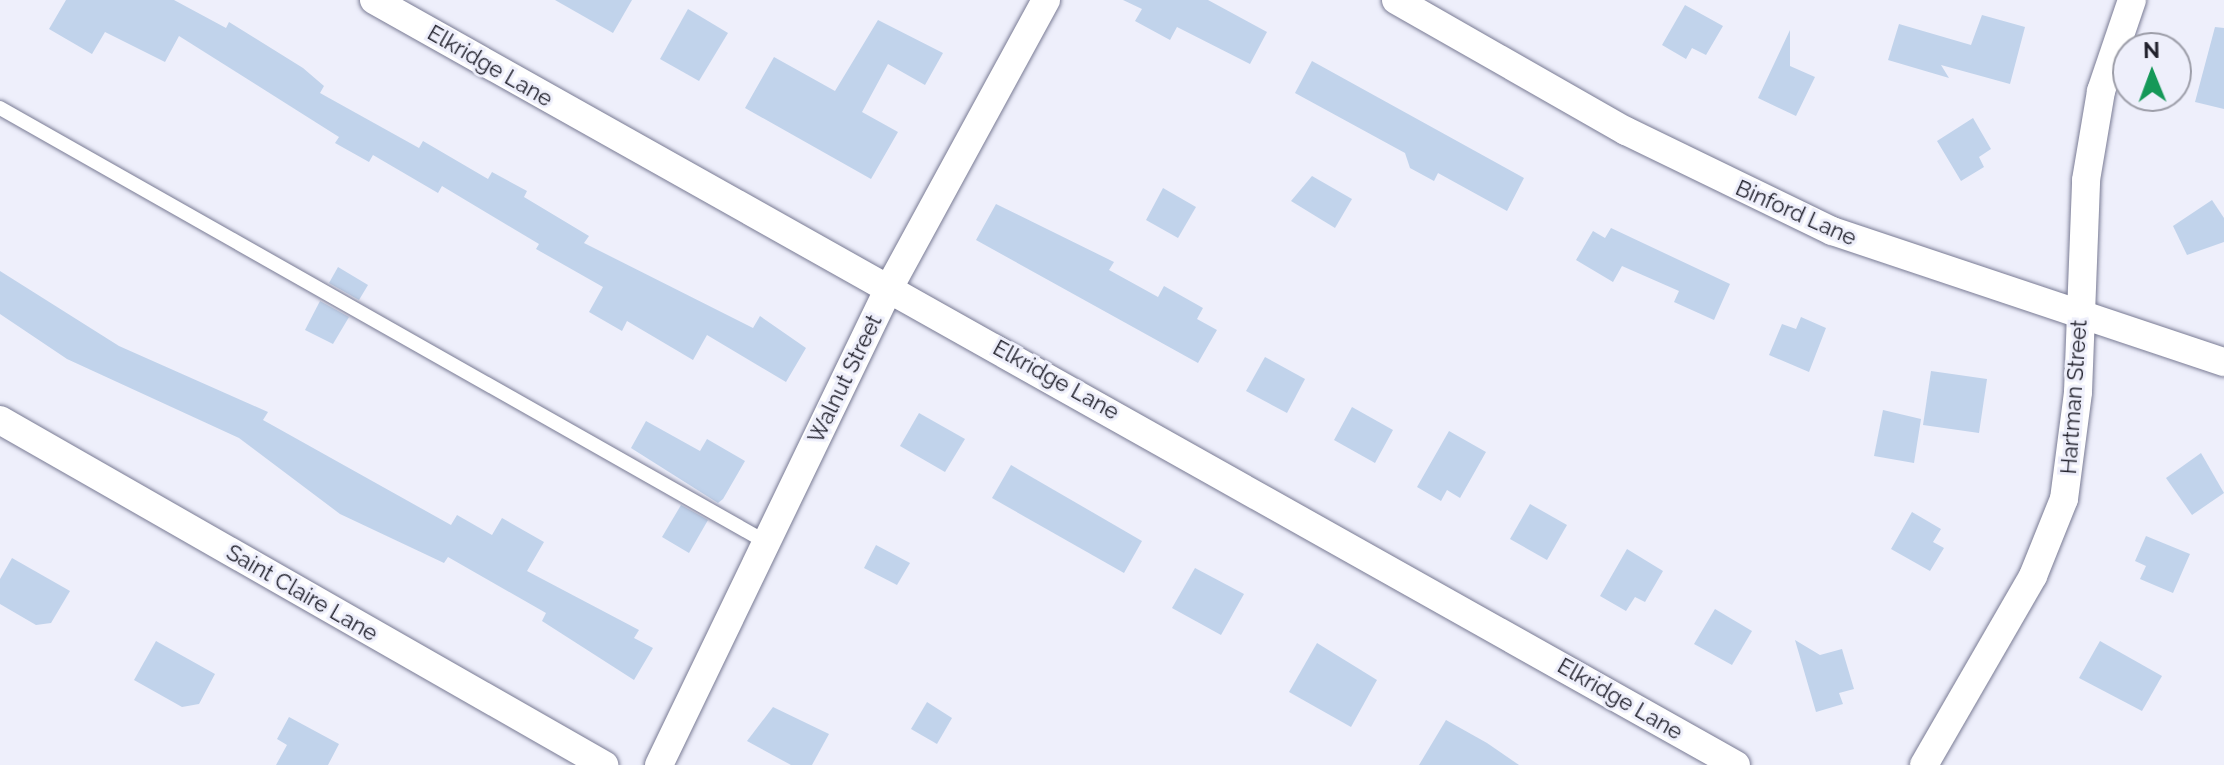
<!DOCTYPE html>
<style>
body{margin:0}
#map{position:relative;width:2224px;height:765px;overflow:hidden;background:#eeeffb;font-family:Raleway,sans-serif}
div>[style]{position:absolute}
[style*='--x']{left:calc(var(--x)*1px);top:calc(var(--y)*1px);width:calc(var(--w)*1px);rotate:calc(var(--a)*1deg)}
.building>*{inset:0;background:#c1d3eb}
.roads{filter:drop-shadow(0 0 2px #797b94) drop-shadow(0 0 2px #797b94)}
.service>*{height:14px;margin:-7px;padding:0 7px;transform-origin:7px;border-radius:7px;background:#fff}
.minor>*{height:28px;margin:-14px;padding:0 14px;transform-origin:14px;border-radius:14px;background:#fff}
span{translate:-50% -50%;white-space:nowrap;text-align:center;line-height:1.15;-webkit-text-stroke:6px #eeeffb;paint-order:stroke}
.street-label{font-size:22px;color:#21212c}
.north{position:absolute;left:2112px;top:32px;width:80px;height:80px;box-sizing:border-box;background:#eeeffb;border:2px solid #9c9da8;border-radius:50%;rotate:359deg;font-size:22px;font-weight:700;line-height:32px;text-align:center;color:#21212c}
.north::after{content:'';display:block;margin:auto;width:28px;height:36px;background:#159858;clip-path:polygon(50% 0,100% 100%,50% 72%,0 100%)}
</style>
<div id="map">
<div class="building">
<i style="clip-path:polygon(66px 0,174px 0,226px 28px,229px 22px,303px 68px,324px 86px,320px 93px,419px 148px,423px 141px,488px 179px,492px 172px,527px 191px,524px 197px,589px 236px,584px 243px,753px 328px,760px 316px,806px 348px,786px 382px,707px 335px,693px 360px,627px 321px,622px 331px,589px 312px,603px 287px,536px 249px,539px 244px,442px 186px,438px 193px,373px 155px,369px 162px,335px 143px,339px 137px,179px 36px,165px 62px,105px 32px,92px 54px,49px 29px)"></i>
<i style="clip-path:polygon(555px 0,632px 0,613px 33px)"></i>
<i style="clip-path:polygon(1123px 0,1208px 0,1267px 32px,1250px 64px,1177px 27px,1170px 40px,1135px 21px,1142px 9px)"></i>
<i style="clip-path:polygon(1685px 5px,1723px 26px,1706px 55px,1692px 48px,1686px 59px,1662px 45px)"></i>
<i style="clip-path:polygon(688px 9px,728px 33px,699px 81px,660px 59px)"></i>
<i style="clip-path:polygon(1982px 15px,2025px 27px,2010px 84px,1941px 65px,1949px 78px,1888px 60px,1899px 24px,1971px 45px)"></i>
<i style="clip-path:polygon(878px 20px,943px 53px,925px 85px,888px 64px,862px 112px,898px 132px,871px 179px,745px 108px,774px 57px,835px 91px)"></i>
<i style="clip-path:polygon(2215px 27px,2224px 28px,2224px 109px,2195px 102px)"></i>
<i style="clip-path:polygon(1790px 30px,1790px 66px,1815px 77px,1796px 116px,1758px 98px)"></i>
<i style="clip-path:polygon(1312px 61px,1524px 178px,1507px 211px,1438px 173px,1434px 181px,1410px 168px,1405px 153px,1295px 93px)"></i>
<i style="clip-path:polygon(1973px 118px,1991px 149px,1979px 157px,1984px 167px,1961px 181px,1937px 141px)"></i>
<i style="clip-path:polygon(1312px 176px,1352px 199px,1335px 228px,1291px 201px)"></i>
<i style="clip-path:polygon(1163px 188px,1196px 207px,1178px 238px,1146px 220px)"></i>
<i style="clip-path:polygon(2212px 200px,2224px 218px,2224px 242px,2187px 255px,2173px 226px)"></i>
<i style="clip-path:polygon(996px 204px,1114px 262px,1109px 270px,1158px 297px,1164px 286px,1203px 308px,1197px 319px,1217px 330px,1198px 363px,976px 240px)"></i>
<i style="clip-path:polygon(1611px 228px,1730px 284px,1714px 320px,1674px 302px,1679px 291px,1622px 266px,1613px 282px,1576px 260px,1593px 231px,1605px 238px)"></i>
<i style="clip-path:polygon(338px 267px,368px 285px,359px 300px,329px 283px)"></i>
<i style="clip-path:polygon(0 271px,119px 346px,268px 412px,263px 420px,451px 525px,457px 515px,492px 535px,502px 518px,544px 542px,527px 571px,639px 630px,634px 638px,653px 648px,634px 680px,542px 621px,546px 613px,448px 557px,444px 563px,340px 514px,239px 438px,67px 359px,0 314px)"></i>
<i style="clip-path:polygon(320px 301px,349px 317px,333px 344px,305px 330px)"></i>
<i style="clip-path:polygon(1801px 317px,1826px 328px,1809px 372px,1769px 355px,1782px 324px,1796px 329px)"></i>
<i style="clip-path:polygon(1265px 357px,1305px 379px,1287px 413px,1246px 391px)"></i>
<i style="clip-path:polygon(1931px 371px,1987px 379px,1979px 433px,1923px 425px)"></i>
<i style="clip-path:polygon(1352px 407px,1393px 430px,1375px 463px,1334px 440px)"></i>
<i style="clip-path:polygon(1883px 410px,1921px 419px,1914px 463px,1874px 456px)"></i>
<i style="clip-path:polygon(919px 413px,965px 439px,945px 472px,900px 446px)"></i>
<i style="clip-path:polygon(646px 421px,700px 451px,707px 439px,745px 461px,723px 499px,718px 503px,631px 448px)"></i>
<i style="clip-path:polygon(1449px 431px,1486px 452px,1460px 498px,1447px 490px,1441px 501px,1417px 487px)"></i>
<i style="clip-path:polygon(2201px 453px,2224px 493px,2192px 515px,2166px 478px)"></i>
<i style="clip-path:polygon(1011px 465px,1142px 541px,1124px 573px,992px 498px)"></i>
<i style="clip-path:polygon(1530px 504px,1567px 525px,1547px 560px,1510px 539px)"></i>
<i style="clip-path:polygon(681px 505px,708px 520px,689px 553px,662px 537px)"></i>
<i style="clip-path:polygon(1912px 512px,1941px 529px,1933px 542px,1944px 548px,1930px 571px,1891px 549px)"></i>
<i style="clip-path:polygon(2146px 536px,2190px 554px,2173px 593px,2140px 579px,2146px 566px,2135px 561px)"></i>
<i style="clip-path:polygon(876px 545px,910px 563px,897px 585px,864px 568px)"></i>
<i style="clip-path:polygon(1627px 549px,1663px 571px,1645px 602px,1635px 597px,1626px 611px,1600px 596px)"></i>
<i style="clip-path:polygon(12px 558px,70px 591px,51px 623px,36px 625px,0 604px,0 579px)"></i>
<i style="clip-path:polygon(1195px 568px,1244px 594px,1221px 635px,1172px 608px)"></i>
<i style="clip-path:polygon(1715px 609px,1752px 631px,1732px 665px,1694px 644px)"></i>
<i style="clip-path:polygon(1795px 640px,1820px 655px,1842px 649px,1854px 689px,1839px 693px,1843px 704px,1816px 712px)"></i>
<i style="clip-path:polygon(156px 641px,215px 674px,199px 704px,182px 707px,134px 680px)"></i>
<i style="clip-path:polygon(2100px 641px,2162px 676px,2142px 711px,2079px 678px)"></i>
<i style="clip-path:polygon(1317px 643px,1377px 680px,1351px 727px,1289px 692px)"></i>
<i style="clip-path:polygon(927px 702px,952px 718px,937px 744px,911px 729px)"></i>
<i style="clip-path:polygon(773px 707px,829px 734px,812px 765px,791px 765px,747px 741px)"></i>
<i style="clip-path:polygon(289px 717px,339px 744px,328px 765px,276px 765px,287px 745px,277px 739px)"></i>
<i style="clip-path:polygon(1446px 720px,1487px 743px,1519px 765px,1419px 765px)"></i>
</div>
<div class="roads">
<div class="service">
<i style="--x:0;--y:108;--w:880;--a:29.54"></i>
</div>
<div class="minor">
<i style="--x:374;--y:0;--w:1562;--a:29.32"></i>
<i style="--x:1396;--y:0;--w:265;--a:29.7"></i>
<i style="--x:1626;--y:131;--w:229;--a:25.9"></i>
<i style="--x:1832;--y:231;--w:413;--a:18.5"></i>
<i style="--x:0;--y:420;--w:696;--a:29.73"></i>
<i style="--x:659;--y:765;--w:530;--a:-64.26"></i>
<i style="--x:889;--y:288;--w:328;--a:-61.4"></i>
<i style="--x:1924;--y:765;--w:218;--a:-60"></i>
<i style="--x:2033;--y:576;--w:83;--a:-68.1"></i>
<i style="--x:2064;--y:499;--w:108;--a:-82.5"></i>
<i style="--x:2078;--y:392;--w:212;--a:-87.8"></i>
<i style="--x:2086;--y:180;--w:90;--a:-80.4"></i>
<i style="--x:2101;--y:91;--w:96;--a:-71.2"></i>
</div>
</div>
<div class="street-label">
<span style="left:490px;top:66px;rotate:30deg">Elkridge Lane</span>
<span style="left:1796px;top:213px;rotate:24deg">Binford Lane</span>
<span style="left:845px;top:379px;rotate:-64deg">Walnut Street</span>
<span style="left:1056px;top:380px;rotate:29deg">Elkridge Lane</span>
<span style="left:2074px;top:397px;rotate:-86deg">Hartman Street</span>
<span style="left:302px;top:593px;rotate:30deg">Saint Claire Lane</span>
<span style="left:1620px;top:699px;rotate:30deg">Elkridge Lane</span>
</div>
<div class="north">N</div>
</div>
